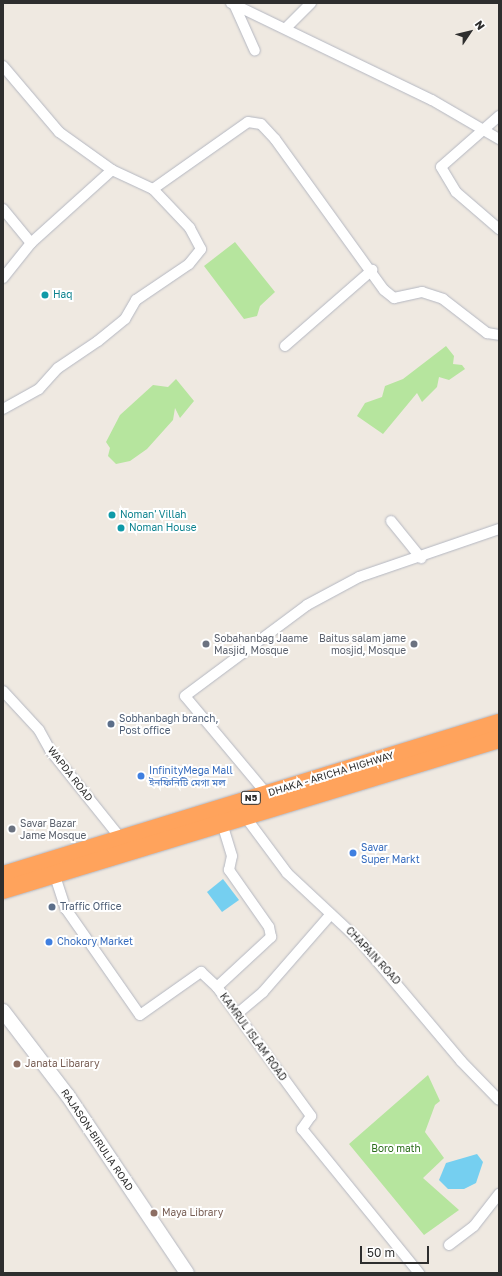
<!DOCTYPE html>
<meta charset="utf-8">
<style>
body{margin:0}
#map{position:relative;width:502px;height:1276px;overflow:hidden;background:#efe9e1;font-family:"Golos Text","Noto Sans Bengali",sans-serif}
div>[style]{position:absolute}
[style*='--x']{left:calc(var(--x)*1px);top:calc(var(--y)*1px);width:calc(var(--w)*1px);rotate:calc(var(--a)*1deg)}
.green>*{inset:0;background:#b6e59e}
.water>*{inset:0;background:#75cff0}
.roads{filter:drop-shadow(0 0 1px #b4b7c1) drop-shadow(0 0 1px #b4b7c1)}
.street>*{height:10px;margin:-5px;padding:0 5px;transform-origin:5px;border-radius:5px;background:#fff}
.secondary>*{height:14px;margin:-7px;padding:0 7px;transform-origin:7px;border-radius:7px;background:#fff}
.highway>*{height:18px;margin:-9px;padding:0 9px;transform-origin:9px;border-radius:9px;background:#ffa35c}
.dots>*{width:11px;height:11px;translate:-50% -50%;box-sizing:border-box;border:2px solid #fff;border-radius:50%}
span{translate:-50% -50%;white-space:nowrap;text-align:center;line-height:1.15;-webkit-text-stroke:4px #fff;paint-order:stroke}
.shield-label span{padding:1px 3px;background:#fff;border:1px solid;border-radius:3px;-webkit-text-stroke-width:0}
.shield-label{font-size:9px;color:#2e2e2e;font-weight:700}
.culture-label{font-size:10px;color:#0d838f}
.left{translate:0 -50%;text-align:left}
.worship-label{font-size:10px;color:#5b616d}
.right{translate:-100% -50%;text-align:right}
.service-label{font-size:10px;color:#4e5e75}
.shop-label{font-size:10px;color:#366cbe}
.street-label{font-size:10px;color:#2e2e2e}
.education-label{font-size:10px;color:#785e54}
.park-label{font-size:10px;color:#2c6e1b}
.frame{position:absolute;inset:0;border:4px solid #2e2e2e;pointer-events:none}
.north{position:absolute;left:450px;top:12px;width:40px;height:40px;-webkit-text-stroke:3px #fff;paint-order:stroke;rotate:55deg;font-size:11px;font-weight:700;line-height:16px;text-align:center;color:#2e2e2e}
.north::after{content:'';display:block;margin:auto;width:14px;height:18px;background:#2e2e2e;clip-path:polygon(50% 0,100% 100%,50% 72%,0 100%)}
.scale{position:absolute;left:360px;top:1246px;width:69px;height:18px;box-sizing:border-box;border:2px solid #2e2e2e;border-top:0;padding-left:5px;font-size:12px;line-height:14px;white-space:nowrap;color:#2e2e2e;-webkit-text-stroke:3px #fff;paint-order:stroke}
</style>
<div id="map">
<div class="green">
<i style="clip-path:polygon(235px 242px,275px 292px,260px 306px,257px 316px,244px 319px,204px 266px)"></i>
<i style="clip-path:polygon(446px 346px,454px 356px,453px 364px,462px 365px,465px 369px,449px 380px,439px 377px,437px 387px,422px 402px,417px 393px,383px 434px,357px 416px,365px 403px,382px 397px,385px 386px,403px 379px)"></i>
<i style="clip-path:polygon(176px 379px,194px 401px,180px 418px,175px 408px,173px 420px,147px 449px,130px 461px,116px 464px,108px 456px,110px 448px,106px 442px,120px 415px,153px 385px,168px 387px)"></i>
<i style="clip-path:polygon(428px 1075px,440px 1101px,435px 1105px,425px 1132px,444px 1158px,423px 1178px,459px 1210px,424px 1235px,349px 1144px)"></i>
</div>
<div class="water">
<i style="clip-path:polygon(223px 879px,239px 900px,222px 912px,207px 892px)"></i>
<i style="clip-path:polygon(477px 1154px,483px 1162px,476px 1183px,464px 1189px,448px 1189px,439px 1180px,446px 1163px)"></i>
</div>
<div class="roads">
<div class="street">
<i style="--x:231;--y:3;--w:223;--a:25.8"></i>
<i style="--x:432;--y:100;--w:78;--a:30.2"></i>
<i style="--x:234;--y:4;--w:51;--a:65.9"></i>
<i style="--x:287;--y:27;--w:34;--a:-45"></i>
<i style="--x:3;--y:66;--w:87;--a:49.7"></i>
<i style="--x:59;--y:132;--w:65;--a:35.6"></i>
<i style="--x:499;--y:116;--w:77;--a:138.7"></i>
<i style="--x:441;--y:167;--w:29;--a:59"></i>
<i style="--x:456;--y:192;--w:57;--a:40.7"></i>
<i style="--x:3;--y:209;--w:44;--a:50.5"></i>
<i style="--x:3;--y:278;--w:45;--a:-51.3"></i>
<i style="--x:31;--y:243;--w:109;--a:-42"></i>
<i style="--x:112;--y:170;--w:45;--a:24.9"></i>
<i style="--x:153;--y:189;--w:116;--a:-35.2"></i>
<i style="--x:248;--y:122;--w:13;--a:9"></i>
<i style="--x:261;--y:124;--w:21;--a:47"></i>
<i style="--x:275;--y:139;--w:186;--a:54.2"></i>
<i style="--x:384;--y:290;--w:13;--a:39"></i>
<i style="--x:394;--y:298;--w:29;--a:-12"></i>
<i style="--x:422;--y:292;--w:22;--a:18"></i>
<i style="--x:443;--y:299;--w:56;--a:37.7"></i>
<i style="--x:487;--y:333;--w:12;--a:9"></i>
<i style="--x:285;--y:346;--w:116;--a:-41.1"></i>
<i style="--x:3;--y:409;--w:41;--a:-29.1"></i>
<i style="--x:39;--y:389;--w:28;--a:-48"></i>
<i style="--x:58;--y:368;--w:48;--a:-34"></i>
<i style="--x:98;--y:341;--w:35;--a:-39"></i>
<i style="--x:125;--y:319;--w:22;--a:-60"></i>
<i style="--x:136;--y:300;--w:64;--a:-34.2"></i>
<i style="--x:189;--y:264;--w:19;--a:-51"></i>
<i style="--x:201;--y:249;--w:24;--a:-118"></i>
<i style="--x:190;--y:228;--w:54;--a:-133.5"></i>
<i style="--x:391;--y:521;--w:48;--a:51"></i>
<i style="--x:3;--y:691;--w:53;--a:47.3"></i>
<i style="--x:39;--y:730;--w:23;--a:61"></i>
<i style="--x:50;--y:750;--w:115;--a:51.3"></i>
<i style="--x:266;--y:793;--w:126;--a:-129.9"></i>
<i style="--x:185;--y:696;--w:152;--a:-36.7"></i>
<i style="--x:307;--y:605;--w:59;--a:-28.3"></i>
<i style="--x:359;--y:577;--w:148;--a:-18.9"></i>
<i style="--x:244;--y:815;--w:72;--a:53.4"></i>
<i style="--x:287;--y:873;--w:100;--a:43"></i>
<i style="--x:360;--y:941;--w:157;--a:49.9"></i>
<i style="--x:461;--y:1061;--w:54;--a:45.7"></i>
<i style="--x:54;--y:873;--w:38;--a:72"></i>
<i style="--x:66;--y:909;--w:129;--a:55.1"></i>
<i style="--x:140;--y:1015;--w:75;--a:-35.2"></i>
<i style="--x:201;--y:972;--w:22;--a:43"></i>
<i style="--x:217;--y:987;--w:160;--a:53.9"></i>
<i style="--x:311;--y:1116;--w:16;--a:125"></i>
<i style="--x:302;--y:1129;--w:186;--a:50.9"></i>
<i style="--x:217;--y:987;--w:74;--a:-42.8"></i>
<i style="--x:271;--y:937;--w:10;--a:-101"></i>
<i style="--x:269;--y:927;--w:70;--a:-125.1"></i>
<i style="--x:229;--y:870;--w:14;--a:-78"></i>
<i style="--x:232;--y:856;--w:34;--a:-107"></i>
<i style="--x:237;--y:1014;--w:34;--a:-40"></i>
<i style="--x:263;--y:992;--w:103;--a:-48.9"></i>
<i style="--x:449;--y:1245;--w:31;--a:-37"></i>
<i style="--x:474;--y:1226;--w:41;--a:-52"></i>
</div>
<div class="secondary">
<i style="--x:3;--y:1011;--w:107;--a:52.6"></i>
<i style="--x:68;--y:1096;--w:213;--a:56.1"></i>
</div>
<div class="highway">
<i style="--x:3;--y:875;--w:519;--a:-17.04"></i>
<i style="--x:3;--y:890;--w:518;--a:-16.93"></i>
</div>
</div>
<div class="dots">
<i style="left:45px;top:295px;background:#0f9aa8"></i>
<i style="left:112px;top:515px;background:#0f9aa8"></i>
<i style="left:121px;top:528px;background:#0f9aa8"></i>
<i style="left:206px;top:644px;background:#6b7280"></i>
<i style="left:414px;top:644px;background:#6b7280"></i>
<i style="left:111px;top:724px;background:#5c6f8a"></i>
<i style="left:141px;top:776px;background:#3f7fe0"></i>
<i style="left:12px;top:829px;background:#6b7280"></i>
<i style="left:353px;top:853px;background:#3f7fe0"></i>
<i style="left:52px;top:907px;background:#5c6f8a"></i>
<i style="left:49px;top:942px;background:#3f7fe0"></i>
<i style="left:17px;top:1064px;background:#8d6e63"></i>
<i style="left:154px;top:1213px;background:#8d6e63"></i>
</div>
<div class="shield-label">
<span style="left:251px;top:798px">N5</span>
</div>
<div class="culture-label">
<span class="left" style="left:53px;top:295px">Haq</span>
<span class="left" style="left:120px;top:515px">Noman' Villah</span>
<span class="left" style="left:129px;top:528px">Noman House</span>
</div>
<div class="worship-label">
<span class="left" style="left:214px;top:644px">Sobahanbag Jaame<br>Masjid, Mosque</span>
<span class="right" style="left:406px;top:644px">Baitus salam jame<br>mosjid, Mosque</span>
<span class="left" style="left:20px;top:829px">Savar Bazar<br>Jame Mosque</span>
</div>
<div class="service-label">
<span class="left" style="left:119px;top:724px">Sobhanbagh branch,<br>Post office</span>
<span class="left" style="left:60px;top:907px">Traffic Office</span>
</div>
<div class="shop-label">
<span class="left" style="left:149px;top:776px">InfinityMega Mall<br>ইনফিনিটি মেগা মল</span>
<span class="left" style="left:361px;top:853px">Savar<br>Super Markt</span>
<span class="left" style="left:57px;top:942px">Chokory Market</span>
</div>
<div class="street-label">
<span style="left:70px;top:774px;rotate:52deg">WAPDA ROAD</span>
<span style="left:331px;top:774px;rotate:-17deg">DHAKA - ARICHA HIGHWAY</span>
<span style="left:373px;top:956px;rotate:47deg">CHAPAIN ROAD</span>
<span style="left:253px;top:1037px;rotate:54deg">KAMRUL ISLAM ROAD</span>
<span style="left:97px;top:1140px;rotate:56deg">RAJASON-BIRULIA ROAD</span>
</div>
<div class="education-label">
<span class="left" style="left:25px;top:1064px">Janata Libarary</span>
<span class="left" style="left:162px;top:1213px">Maya Library</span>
</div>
<div class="park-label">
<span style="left:396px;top:1149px">Boro math</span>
</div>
<div class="frame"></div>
<div class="north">N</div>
<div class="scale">50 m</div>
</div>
